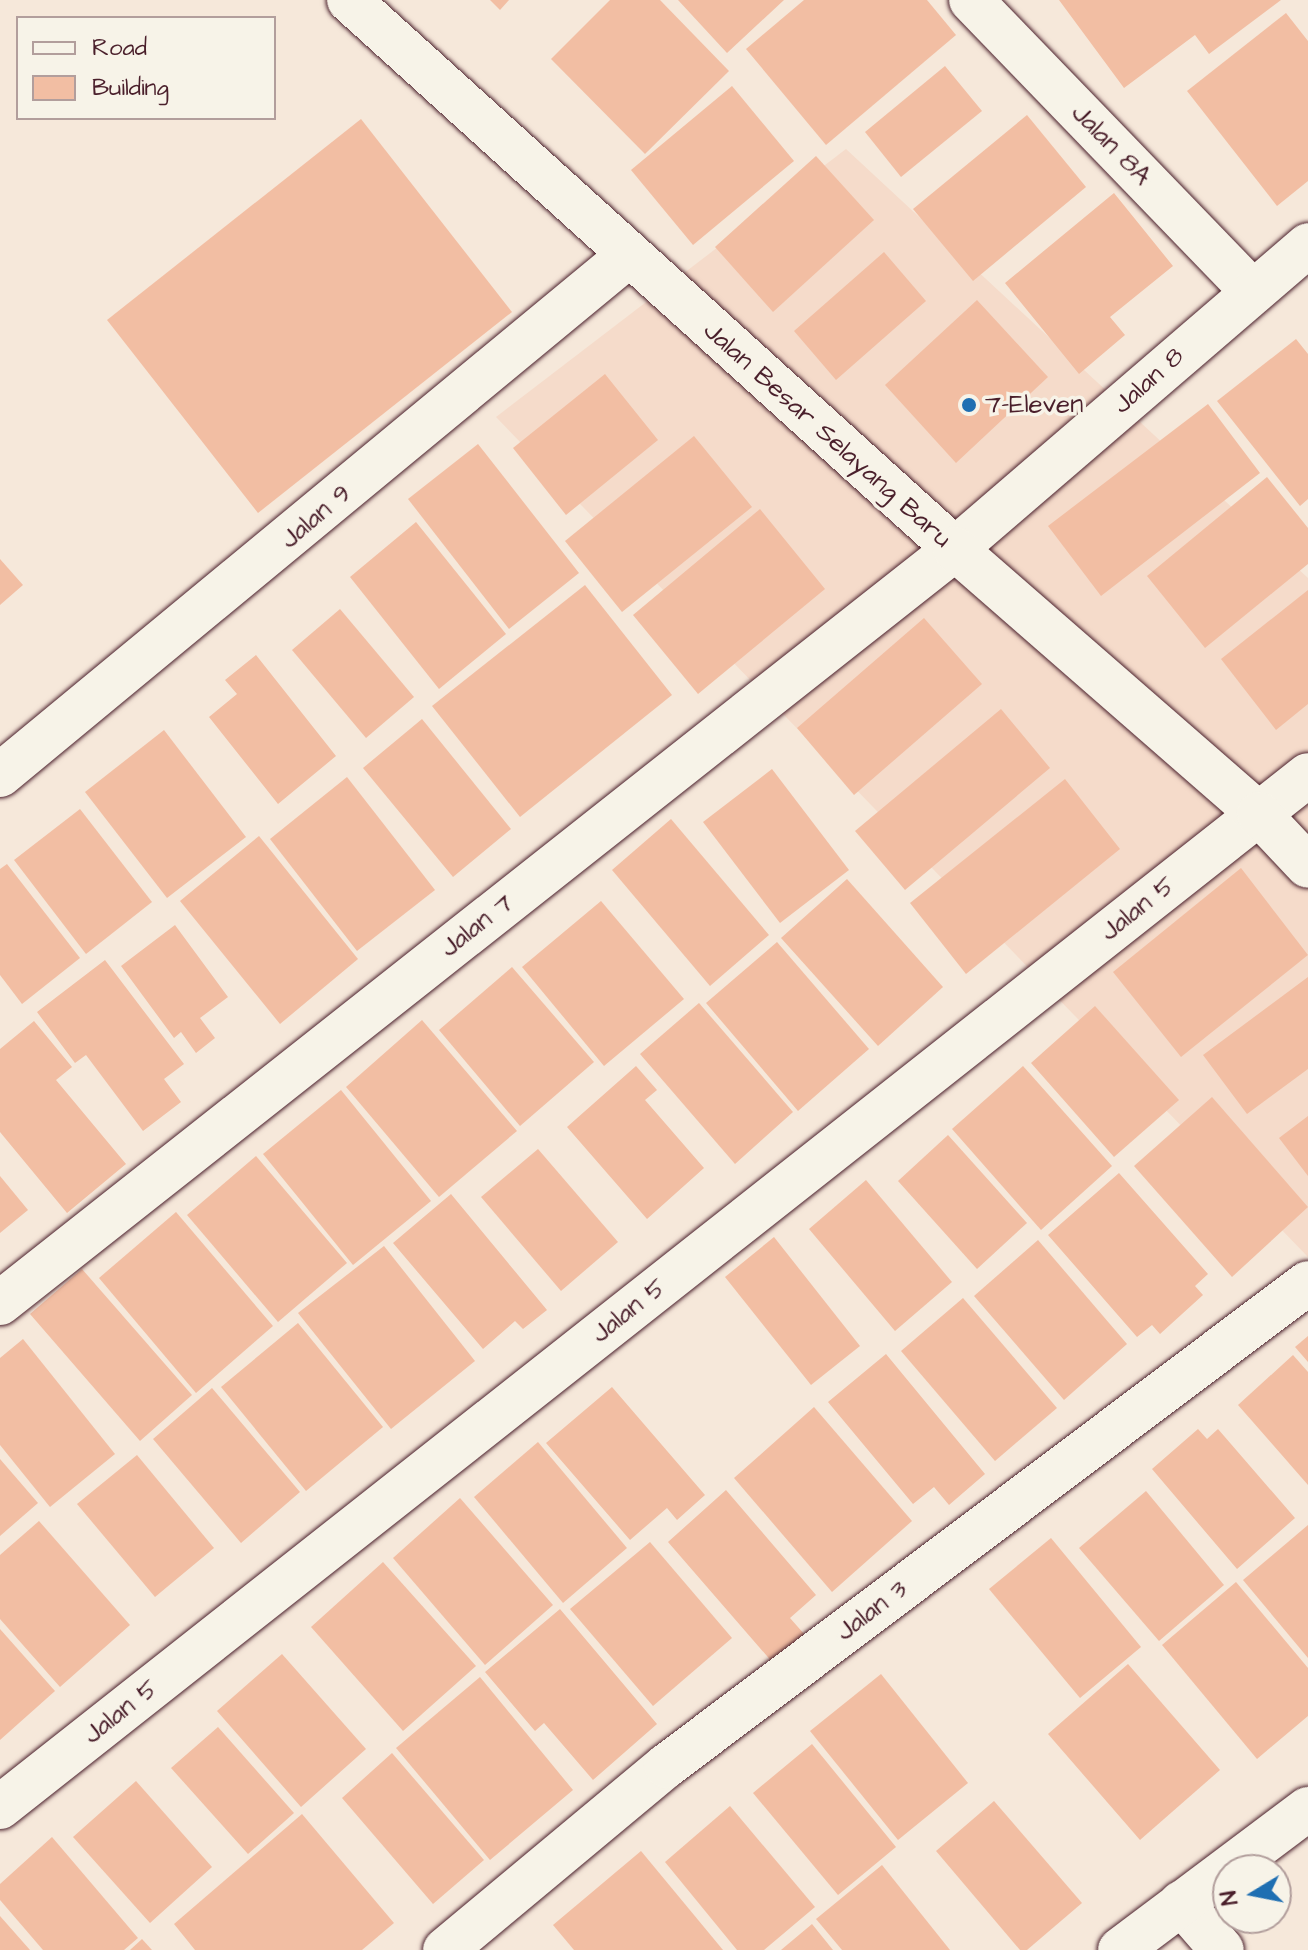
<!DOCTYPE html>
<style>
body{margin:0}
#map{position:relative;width:1308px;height:1950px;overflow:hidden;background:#f6e8da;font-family:"Architects Daughter",sans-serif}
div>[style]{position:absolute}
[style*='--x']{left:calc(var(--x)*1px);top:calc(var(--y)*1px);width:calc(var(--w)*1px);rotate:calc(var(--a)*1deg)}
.built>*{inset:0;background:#f5dbca}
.building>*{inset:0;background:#f2bea3}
.roads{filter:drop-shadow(0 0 2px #4a1f2b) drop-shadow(0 0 2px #4a1f2b)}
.street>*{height:44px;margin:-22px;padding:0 22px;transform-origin:22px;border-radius:22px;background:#f7f3e8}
.secondary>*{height:44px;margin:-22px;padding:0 22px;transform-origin:22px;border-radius:22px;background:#f7f3e8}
.dots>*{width:22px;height:22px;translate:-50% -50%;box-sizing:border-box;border:4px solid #f7f3e8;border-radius:50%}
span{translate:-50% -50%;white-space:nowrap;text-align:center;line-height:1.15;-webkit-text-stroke:7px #f7f3e8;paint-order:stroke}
.street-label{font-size:26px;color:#4a1f2b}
.poi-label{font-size:26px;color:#4a1f2b}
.left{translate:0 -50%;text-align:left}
.legend{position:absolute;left:16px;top:16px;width:260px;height:104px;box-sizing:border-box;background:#f7f3e8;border:2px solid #b29e9c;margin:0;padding:10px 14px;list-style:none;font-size:24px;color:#4a1f2b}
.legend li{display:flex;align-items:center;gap:16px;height:40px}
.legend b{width:40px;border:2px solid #b29e9c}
.north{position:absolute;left:1212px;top:1854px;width:80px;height:80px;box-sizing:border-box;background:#f7f3e8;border:2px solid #b29e9c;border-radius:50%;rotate:260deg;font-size:22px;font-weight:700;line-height:32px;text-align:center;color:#4a1f2b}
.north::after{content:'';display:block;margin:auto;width:28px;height:36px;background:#1f6fb2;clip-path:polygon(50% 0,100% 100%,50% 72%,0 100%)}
</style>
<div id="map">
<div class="built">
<i style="clip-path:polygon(846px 149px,1308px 578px,1308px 1257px,496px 417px)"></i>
</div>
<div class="building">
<i style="clip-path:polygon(490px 0,509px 0,500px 10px)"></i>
<i style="clip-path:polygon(610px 0,660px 0,729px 71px,645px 154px,551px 59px)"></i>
<i style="clip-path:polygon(678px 0,784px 0,727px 53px)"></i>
<i style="clip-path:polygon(804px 0,927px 0,956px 35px,826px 145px,746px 49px)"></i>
<i style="clip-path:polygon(1059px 0,1281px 0,1209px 54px,1195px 35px,1124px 88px)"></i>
<i style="clip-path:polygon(1286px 13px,1308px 41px,1308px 181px,1277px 206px,1187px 91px)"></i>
<i style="clip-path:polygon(945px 66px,982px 111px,901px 177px,865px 132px)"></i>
<i style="clip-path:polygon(732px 86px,794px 161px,693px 245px,631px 170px)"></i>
<i style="clip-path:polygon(1027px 115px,1086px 187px,973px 281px,913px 209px)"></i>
<i style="clip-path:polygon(361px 119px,512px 312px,258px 513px,107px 320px)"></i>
<i style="clip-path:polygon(816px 156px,874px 220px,773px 312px,715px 247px)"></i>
<i style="clip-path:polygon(1114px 193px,1173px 266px,1110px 317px,1125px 335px,1079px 374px,1005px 283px)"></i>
<i style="clip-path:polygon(884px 252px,926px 301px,836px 380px,794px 331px)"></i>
<i style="clip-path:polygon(977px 300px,1048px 377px,956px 463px,885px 385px)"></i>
<i style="clip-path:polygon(1296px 339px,1308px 354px,1308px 499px,1300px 506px,1217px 401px)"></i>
<i style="clip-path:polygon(605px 374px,658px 440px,566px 515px,513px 448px)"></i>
<i style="clip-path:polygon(1208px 404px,1260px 473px,1101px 596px,1048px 526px)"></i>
<i style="clip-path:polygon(694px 436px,752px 507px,622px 612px,565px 541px)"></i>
<i style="clip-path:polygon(478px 444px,579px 573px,509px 629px,408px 499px)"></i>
<i style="clip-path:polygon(1267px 477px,1308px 528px,1308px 564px,1205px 648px,1147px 576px)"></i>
<i style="clip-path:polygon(760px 509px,825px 589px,698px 694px,633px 615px)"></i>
<i style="clip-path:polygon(416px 522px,506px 634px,439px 689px,350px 577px)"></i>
<i style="clip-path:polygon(0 559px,23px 585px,0 605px)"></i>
<i style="clip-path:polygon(585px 585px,672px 695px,520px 817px,432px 706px)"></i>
<i style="clip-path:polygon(1308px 590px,1308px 704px,1276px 730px,1221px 659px)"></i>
<i style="clip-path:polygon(340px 609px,414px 697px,366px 738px,292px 650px)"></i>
<i style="clip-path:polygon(924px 618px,982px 684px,854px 795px,797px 728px)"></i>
<i style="clip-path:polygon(256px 655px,336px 756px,278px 804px,209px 717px,237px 694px,225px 680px)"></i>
<i style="clip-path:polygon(1001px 709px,1050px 768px,905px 890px,855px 831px)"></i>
<i style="clip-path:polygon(422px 719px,511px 829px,453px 877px,363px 768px)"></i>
<i style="clip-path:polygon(164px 730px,246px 837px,167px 898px,85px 792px)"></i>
<i style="clip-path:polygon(772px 769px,849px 870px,780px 923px,703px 822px)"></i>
<i style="clip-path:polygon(347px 777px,435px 890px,357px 951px,270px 839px)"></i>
<i style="clip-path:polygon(1065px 779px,1120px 849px,966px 974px,910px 903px)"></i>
<i style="clip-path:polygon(80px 809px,152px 902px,86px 954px,14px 860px)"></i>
<i style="clip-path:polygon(671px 819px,769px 935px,710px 986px,612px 870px)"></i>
<i style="clip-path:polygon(259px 836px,358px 959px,280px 1024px,180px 901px)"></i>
<i style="clip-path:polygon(7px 864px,80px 958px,22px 1004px,0 975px,0 869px)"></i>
<i style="clip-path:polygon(1241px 868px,1308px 955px,1181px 1057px,1113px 972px)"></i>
<i style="clip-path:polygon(847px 879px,943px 987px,878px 1046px,781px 938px)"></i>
<i style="clip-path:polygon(601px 901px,684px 999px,604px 1066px,522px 967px)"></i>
<i style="clip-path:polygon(175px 925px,228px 997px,200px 1018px,215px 1038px,196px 1053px,181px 1032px,174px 1038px,121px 966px)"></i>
<i style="clip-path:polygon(777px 942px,869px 1049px,798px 1111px,706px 1003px)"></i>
<i style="clip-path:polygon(105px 960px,184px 1064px,164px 1079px,181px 1102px,143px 1131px,86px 1055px,75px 1063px,37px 1012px)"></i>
<i style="clip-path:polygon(512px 967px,594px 1062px,520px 1126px,439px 1030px)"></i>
<i style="clip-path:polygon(1308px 977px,1308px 1069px,1247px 1114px,1203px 1055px)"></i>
<i style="clip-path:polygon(699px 1003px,793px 1112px,735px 1164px,640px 1054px)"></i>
<i style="clip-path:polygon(1095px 1006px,1179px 1100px,1114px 1157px,1031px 1063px)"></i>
<i style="clip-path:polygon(422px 1020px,517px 1131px,439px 1197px,346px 1087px)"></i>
<i style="clip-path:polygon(34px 1021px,72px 1067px,56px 1080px,126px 1164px,67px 1213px,0 1132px,0 1049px)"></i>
<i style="clip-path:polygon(636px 1066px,657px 1090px,645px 1100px,704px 1168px,647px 1219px,567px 1127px)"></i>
<i style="clip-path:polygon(1023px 1066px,1112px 1166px,1041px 1230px,952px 1129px)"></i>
<i style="clip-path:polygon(341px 1090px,431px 1201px,353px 1265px,263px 1154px)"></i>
<i style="clip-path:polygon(1212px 1097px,1308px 1207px,1232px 1277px,1134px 1166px)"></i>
<i style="clip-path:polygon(1308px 1116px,1308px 1176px,1279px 1138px)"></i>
<i style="clip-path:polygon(948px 1135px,1027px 1223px,977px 1269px,898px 1181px)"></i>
<i style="clip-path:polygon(538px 1149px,618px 1242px,561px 1291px,481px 1197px)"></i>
<i style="clip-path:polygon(256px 1156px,347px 1263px,278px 1322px,187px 1215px)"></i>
<i style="clip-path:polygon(1119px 1173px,1208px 1274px,1195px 1286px,1203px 1295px,1160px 1334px,1152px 1325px,1137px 1337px,1048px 1235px)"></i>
<i style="clip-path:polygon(0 1176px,28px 1210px,0 1233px)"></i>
<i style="clip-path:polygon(866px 1180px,952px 1282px,895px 1331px,809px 1229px)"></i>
<i style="clip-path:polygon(451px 1194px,547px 1310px,523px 1329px,515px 1321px,483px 1349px,393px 1243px)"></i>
<i style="clip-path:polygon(176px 1212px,273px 1326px,196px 1393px,99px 1278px)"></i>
<i style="clip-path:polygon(774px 1237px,860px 1346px,811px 1385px,725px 1277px)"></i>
<i style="clip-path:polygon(1038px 1240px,1127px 1344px,1064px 1400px,974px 1296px)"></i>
<i style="clip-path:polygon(384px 1246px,475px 1361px,391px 1429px,298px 1313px)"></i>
<i style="clip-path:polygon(82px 1269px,192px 1395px,140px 1441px,30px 1314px)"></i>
<i style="clip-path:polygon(963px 1298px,1057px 1408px,995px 1461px,901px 1351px)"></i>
<i style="clip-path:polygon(298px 1323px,383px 1427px,306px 1491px,221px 1387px)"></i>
<i style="clip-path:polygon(1308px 1336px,1308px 1362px,1295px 1347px)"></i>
<i style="clip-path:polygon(23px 1339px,115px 1454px,50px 1507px,0 1445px,0 1358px)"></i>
<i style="clip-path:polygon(886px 1354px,985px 1474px,949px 1505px,934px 1487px,913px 1504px,828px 1402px)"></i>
<i style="clip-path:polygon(1293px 1355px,1308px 1372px,1308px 1485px,1238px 1405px)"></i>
<i style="clip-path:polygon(612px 1387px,705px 1495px,677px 1520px,667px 1508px,630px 1540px,546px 1443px)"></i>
<i style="clip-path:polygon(212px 1388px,300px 1492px,241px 1543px,153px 1439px)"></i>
<i style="clip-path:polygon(814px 1407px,912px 1521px,832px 1592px,734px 1478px)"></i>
<i style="clip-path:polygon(1198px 1429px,1207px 1439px,1218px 1429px,1295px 1518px,1237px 1569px,1152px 1469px)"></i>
<i style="clip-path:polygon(538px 1442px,627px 1548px,563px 1603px,474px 1497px)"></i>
<i style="clip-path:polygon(137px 1455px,214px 1548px,155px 1597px,77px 1504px)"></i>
<i style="clip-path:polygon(0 1459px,38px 1503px,0 1536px)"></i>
<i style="clip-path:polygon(726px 1490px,816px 1595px,790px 1618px,805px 1635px,773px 1663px,668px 1542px)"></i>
<i style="clip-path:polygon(1146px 1491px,1224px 1585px,1159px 1641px,1079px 1548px)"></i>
<i style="clip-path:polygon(460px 1498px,553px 1605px,485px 1665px,393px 1558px)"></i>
<i style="clip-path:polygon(39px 1521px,130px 1625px,60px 1687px,0 1619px,0 1555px)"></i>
<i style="clip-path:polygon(1308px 1525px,1308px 1658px,1243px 1580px)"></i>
<i style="clip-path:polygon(1051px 1538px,1141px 1647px,1080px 1698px,989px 1589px)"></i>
<i style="clip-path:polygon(650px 1542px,732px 1638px,653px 1706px,570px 1609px)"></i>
<i style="clip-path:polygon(383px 1562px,476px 1666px,403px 1731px,311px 1627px)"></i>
<i style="clip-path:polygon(1236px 1582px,1308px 1668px,1308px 1716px,1257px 1759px,1162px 1645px)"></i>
<i style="clip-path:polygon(560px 1609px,657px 1724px,593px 1780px,544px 1723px,535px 1731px,485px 1672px)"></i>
<i style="clip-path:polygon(0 1629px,55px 1691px,0 1740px)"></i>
<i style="clip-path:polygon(282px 1654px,366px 1749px,301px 1807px,217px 1711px)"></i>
<i style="clip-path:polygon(1128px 1664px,1220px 1770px,1140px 1840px,1048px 1734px)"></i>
<i style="clip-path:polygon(881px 1674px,968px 1783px,898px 1840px,810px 1731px)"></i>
<i style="clip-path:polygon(480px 1677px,573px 1790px,490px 1860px,396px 1748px)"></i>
<i style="clip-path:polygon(218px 1727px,294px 1813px,248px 1854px,171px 1768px)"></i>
<i style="clip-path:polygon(812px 1744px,896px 1847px,838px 1895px,753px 1793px)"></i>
<i style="clip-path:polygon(392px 1753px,484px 1860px,433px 1904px,342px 1798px)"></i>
<i style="clip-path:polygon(136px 1781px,212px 1867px,150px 1923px,73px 1837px)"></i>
<i style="clip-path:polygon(994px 1801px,1082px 1903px,1027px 1950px,1020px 1950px,936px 1851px)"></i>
<i style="clip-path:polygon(730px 1806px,815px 1907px,764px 1950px,737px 1950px,665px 1862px)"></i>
<i style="clip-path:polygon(302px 1814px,394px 1923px,362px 1950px,195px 1950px,174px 1924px)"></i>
<i style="clip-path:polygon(52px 1837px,138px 1938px,124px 1950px,43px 1950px,0 1900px,0 1884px)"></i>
<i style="clip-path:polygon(641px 1851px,723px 1950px,574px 1950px,553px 1925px)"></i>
<i style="clip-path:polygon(882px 1865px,950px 1950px,842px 1950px,816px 1919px)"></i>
<i style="clip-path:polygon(0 1916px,30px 1950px,0 1950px)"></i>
<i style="clip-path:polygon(812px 1924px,833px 1950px,781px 1950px)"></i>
<i style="clip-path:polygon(142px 1939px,152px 1950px,130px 1950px)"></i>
</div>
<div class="roads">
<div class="street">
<i style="--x:971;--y:0;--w:403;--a:46"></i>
<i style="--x:0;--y:775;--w:815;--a:-39.57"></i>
<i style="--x:0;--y:1303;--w:1217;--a:-38.29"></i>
<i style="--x:955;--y:549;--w:466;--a:-40.7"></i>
<i style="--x:0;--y:1807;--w:1666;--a:-38.27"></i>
<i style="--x:1181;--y:1903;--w:62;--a:48.9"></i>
<i style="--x:445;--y:1950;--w:288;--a:-39.8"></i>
<i style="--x:666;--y:1766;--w:803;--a:-36.96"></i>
<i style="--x:1120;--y:1950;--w:235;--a:-36.9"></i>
</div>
<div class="secondary">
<i style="--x:349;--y:0;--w:818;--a:42.17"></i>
<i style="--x:955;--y:549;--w:403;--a:41.1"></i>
<i style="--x:1259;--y:814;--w:71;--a:46.7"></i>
</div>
</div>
<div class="dots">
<i style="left:969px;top:405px;background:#1f6fb2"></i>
</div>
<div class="street-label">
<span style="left:1111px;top:145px;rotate:46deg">Jalan 8A</span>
<span style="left:1149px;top:381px;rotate:-42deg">Jalan 8</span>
<span style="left:827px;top:435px;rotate:42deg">Jalan Besar Selayang Baru</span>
<span style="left:316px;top:517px;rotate:-40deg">Jalan 9</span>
<span style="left:1138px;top:909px;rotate:-38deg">Jalan 5</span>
<span style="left:477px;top:926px;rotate:-38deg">Jalan 7</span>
<span style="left:629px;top:1311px;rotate:-38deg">Jalan 5</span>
<span style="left:872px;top:1611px;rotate:-37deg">Jalan 3</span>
<span style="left:121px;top:1712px;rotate:-38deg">Jalan 5</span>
</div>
<div class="poi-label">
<span class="left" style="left:985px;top:405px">7-Eleven</span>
</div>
<ul class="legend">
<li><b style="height:10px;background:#f7f3e8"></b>Road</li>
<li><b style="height:22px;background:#f2bea3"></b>Building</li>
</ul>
<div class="north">N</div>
</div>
